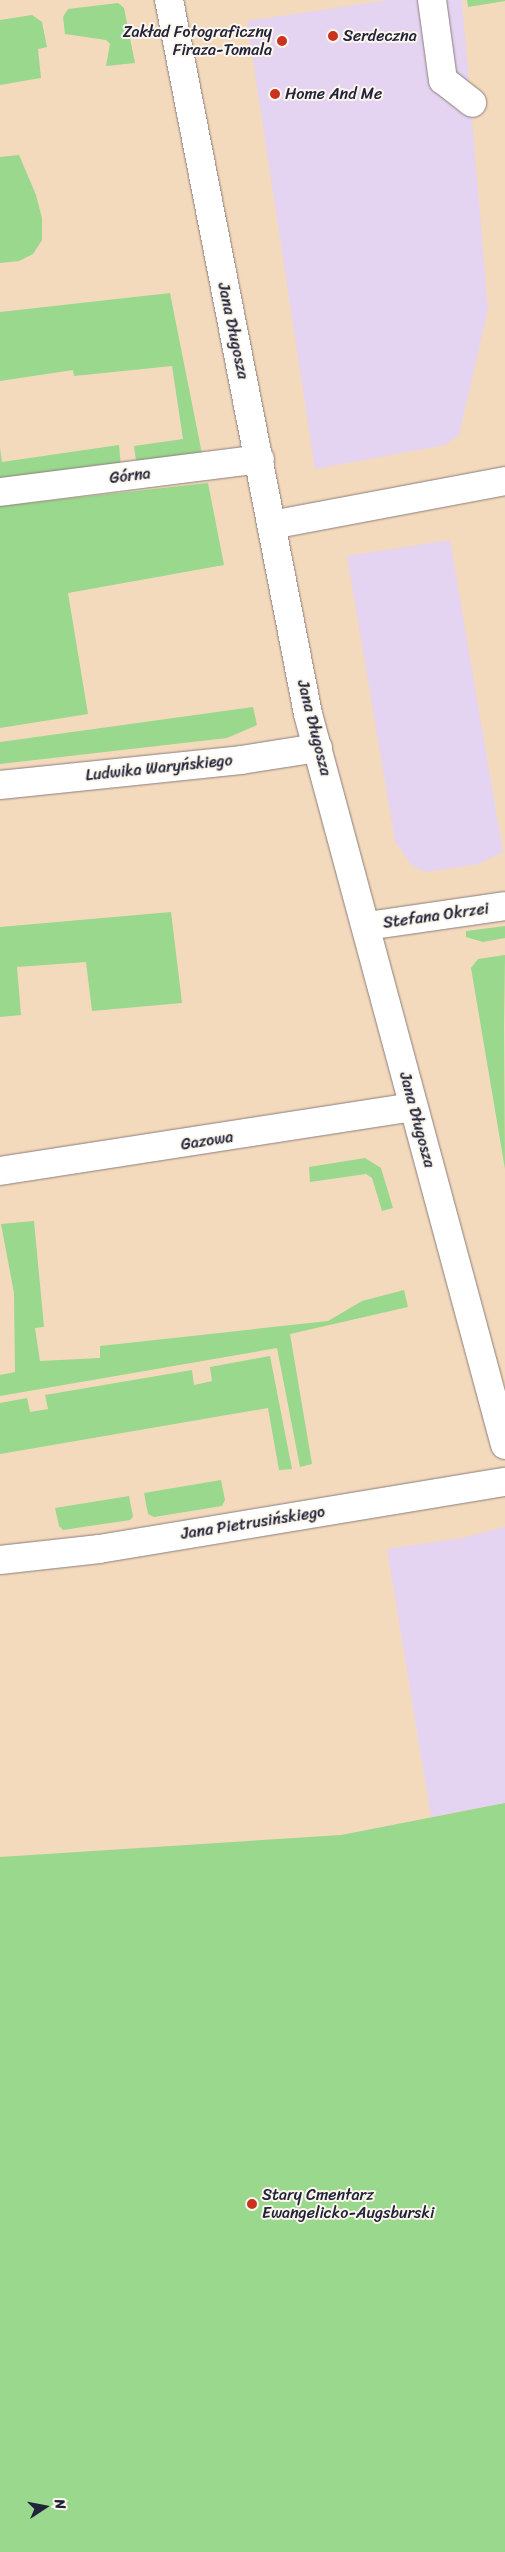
<!DOCTYPE html>
<meta charset="utf-8">
<style>
body{margin:0}
#map{position:relative;width:505px;height:2552px;overflow:hidden;background:#f4dabd;font-family:Sriracha,sans-serif}
div>[style]{position:absolute}
[style*='--x']{left:calc(var(--x)*1px);top:calc(var(--y)*1px);width:calc(var(--w)*1px);rotate:calc(var(--a)*1deg)}
.built>*{inset:0;background:#e4d3f1}
.green>*{inset:0;background:#99d88d}
.roads{filter:drop-shadow(0 0 1px #8b7e7c) drop-shadow(0 0 1px #8b7e7c)}
.minor>*{height:28px;margin:-14px;padding:0 14px;transform-origin:14px;border-radius:14px;background:#fff}
.dots>*{width:14px;height:14px;translate:-50% -50%;box-sizing:border-box;border:2px solid #fbf7ec;border-radius:50%}
span{translate:-50% -50%;white-space:nowrap;text-align:center;line-height:1.15;-webkit-text-stroke:4px #fbf7ec;paint-order:stroke}
.poi-label{font-size:16px;color:#22223b}
.right{translate:-100% -50%;text-align:right}
.left{translate:0 -50%;text-align:left}
.street-label{font-size:16px;color:#22223b}
.north{position:absolute;left:20px;top:2482px;width:50px;height:50px;-webkit-text-stroke:4px #fbf7ec;paint-order:stroke;rotate:79deg;font-size:14px;font-weight:700;line-height:20px;text-align:center;color:#22223b}
.north::after{content:'';display:block;margin:auto;width:18px;height:22px;background:#22223b;clip-path:polygon(50% 0,100% 100%,50% 72%,0 100%)}
</style>
<div id="map">
<div class="built">
<i style="clip-path:polygon(389px 0,462px 0,488px 309px,459px 435px,445px 445px,315px 469px,247px 21px)"></i>
<i style="clip-path:polygon(450px 540px,503px 852px,478px 864px,427px 872px,412px 866px,395px 841px,347px 556px)"></i>
<i style="clip-path:polygon(505px 1527px,505px 1803px,431px 1817px,387px 1549px,462px 1538px)"></i>
</div>
<div class="green">
<i style="clip-path:polygon(467px 0,505px 0,505px 1px,468px 7px)"></i>
<i style="clip-path:polygon(118px 3px,124px 8px,135px 63px,106px 66px,110px 44px,106px 40px,65px 34px,63px 17px,68px 9px)"></i>
<i style="clip-path:polygon(32px 15px,42px 22px,47px 47px,38px 49px,41px 78px,0 85px,0 20px)"></i>
<i style="clip-path:polygon(19px 155px,36px 195px,42px 218px,42px 240px,33px 254px,19px 261px,0 263px,0 157px)"></i>
<i style="clip-path:polygon(170px 293px,203px 459px,137px 468px,134px 446px,183px 439px,172px 366px,74px 376px,73px 370px,0 381px,0 312px)"></i>
<i style="clip-path:polygon(119px 445px,121px 467px,0 484px,0 448px,2px 462px)"></i>
<i style="clip-path:polygon(208px 483px,224px 565px,68px 593px,88px 714px,0 728px,0 506px)"></i>
<i style="clip-path:polygon(253px 707px,257px 725px,227px 738px,0 764px,0 742px)"></i>
<i style="clip-path:polygon(171px 912px,182px 1003px,92px 1011px,86px 962px,17px 967px,21px 1015px,0 1017px,0 927px)"></i>
<i style="clip-path:polygon(505px 926px,505px 938px,483px 942px,466px 937px,466px 931px)"></i>
<i style="clip-path:polygon(505px 955px,504px 1027px,505px 1169px,471px 968px,478px 959px)"></i>
<i style="clip-path:polygon(365px 1158px,381px 1168px,393px 1208px,382px 1211px,372px 1178px,366px 1174px,310px 1182px,309px 1167px)"></i>
<i style="clip-path:polygon(34px 1221px,44px 1327px,35px 1328px,40px 1361px,100px 1358px,100px 1346px,328px 1321px,362px 1301px,404px 1290px,408px 1307px,290px 1334px,312px 1464px,300px 1467px,277px 1348px,0 1396px,0 1375px,15px 1372px,14px 1293px,1px 1224px)"></i>
<i style="clip-path:polygon(270px 1356px,292px 1469px,279px 1470px,268px 1408px,0 1454px,0 1403px,27px 1398px,30px 1412px,48px 1409px,45px 1395px,192px 1370px,194px 1385px,212px 1381px,210px 1367px)"></i>
<i style="clip-path:polygon(221px 1480px,225px 1500px,222px 1506px,154px 1517px,148px 1514px,144px 1493px)"></i>
<i style="clip-path:polygon(129px 1496px,133px 1517px,130px 1520px,63px 1530px,59px 1526px,55px 1508px)"></i>
<i style="clip-path:polygon(505px 1803px,505px 2552px,0 2552px,0 1857px,341px 1835px)"></i>
</div>
<div class="roads">
<div class="minor">
<i style="--x:169;--y:0;--w:727;--a:78.98"></i>
<i style="--x:308;--y:714;--w:757;--a:74.92"></i>
<i style="--x:432;--y:0;--w:81;--a:82.2"></i>
<i style="--x:443;--y:80;--w:37;--a:38"></i>
<i style="--x:0;--y:492;--w:262;--a:-7.2"></i>
<i style="--x:272;--y:525;--w:237;--a:-10.7"></i>
<i style="--x:0;--y:785;--w:242;--a:-5.9"></i>
<i style="--x:241;--y:760;--w:78;--a:-8.9"></i>
<i style="--x:367;--y:926;--w:139;--a:-8.2"></i>
<i style="--x:0;--y:1171;--w:418;--a:-8.8"></i>
<i style="--x:0;--y:1560;--w:100;--a:-6.3"></i>
<i style="--x:99;--y:1549;--w:411;--a:-9.4"></i>
</div>
</div>
<div class="dots">
<i style="left:333px;top:36px;background:#c8321e"></i>
<i style="left:282px;top:41px;background:#c8321e"></i>
<i style="left:275px;top:94px;background:#c8321e"></i>
<i style="left:252px;top:2204px;background:#c8321e"></i>
</div>
<div class="poi-label">
<span class="right" style="left:272px;top:41px">Zakład Fotograficzny<br>Firaza-Tomala</span>
<span class="left" style="left:343px;top:36px">Serdeczna</span>
<span class="left" style="left:285px;top:94px">Home And Me</span>
<span class="left" style="left:262px;top:2204px">Stary Cmentarz<br>Ewangelicko-Augsburski</span>
</div>
<div class="street-label">
<span style="left:233px;top:331px;rotate:78deg">Jana Długosza</span>
<span style="left:130px;top:476px;rotate:-7deg">Górna</span>
<span style="left:314px;top:728px;rotate:76deg">Jana Długosza</span>
<span style="left:159px;top:768px;rotate:-6deg">Ludwika Waryńskiego</span>
<span style="left:436px;top:916px;rotate:-8deg">Stefana Okrzei</span>
<span style="left:417px;top:1120px;rotate:75deg">Jana Długosza</span>
<span style="left:207px;top:1141px;rotate:-9deg">Gazowa</span>
<span style="left:253px;top:1523px;rotate:-9deg">Jana Pietrusińskiego</span>
</div>
<div class="north">N</div>
</div>
